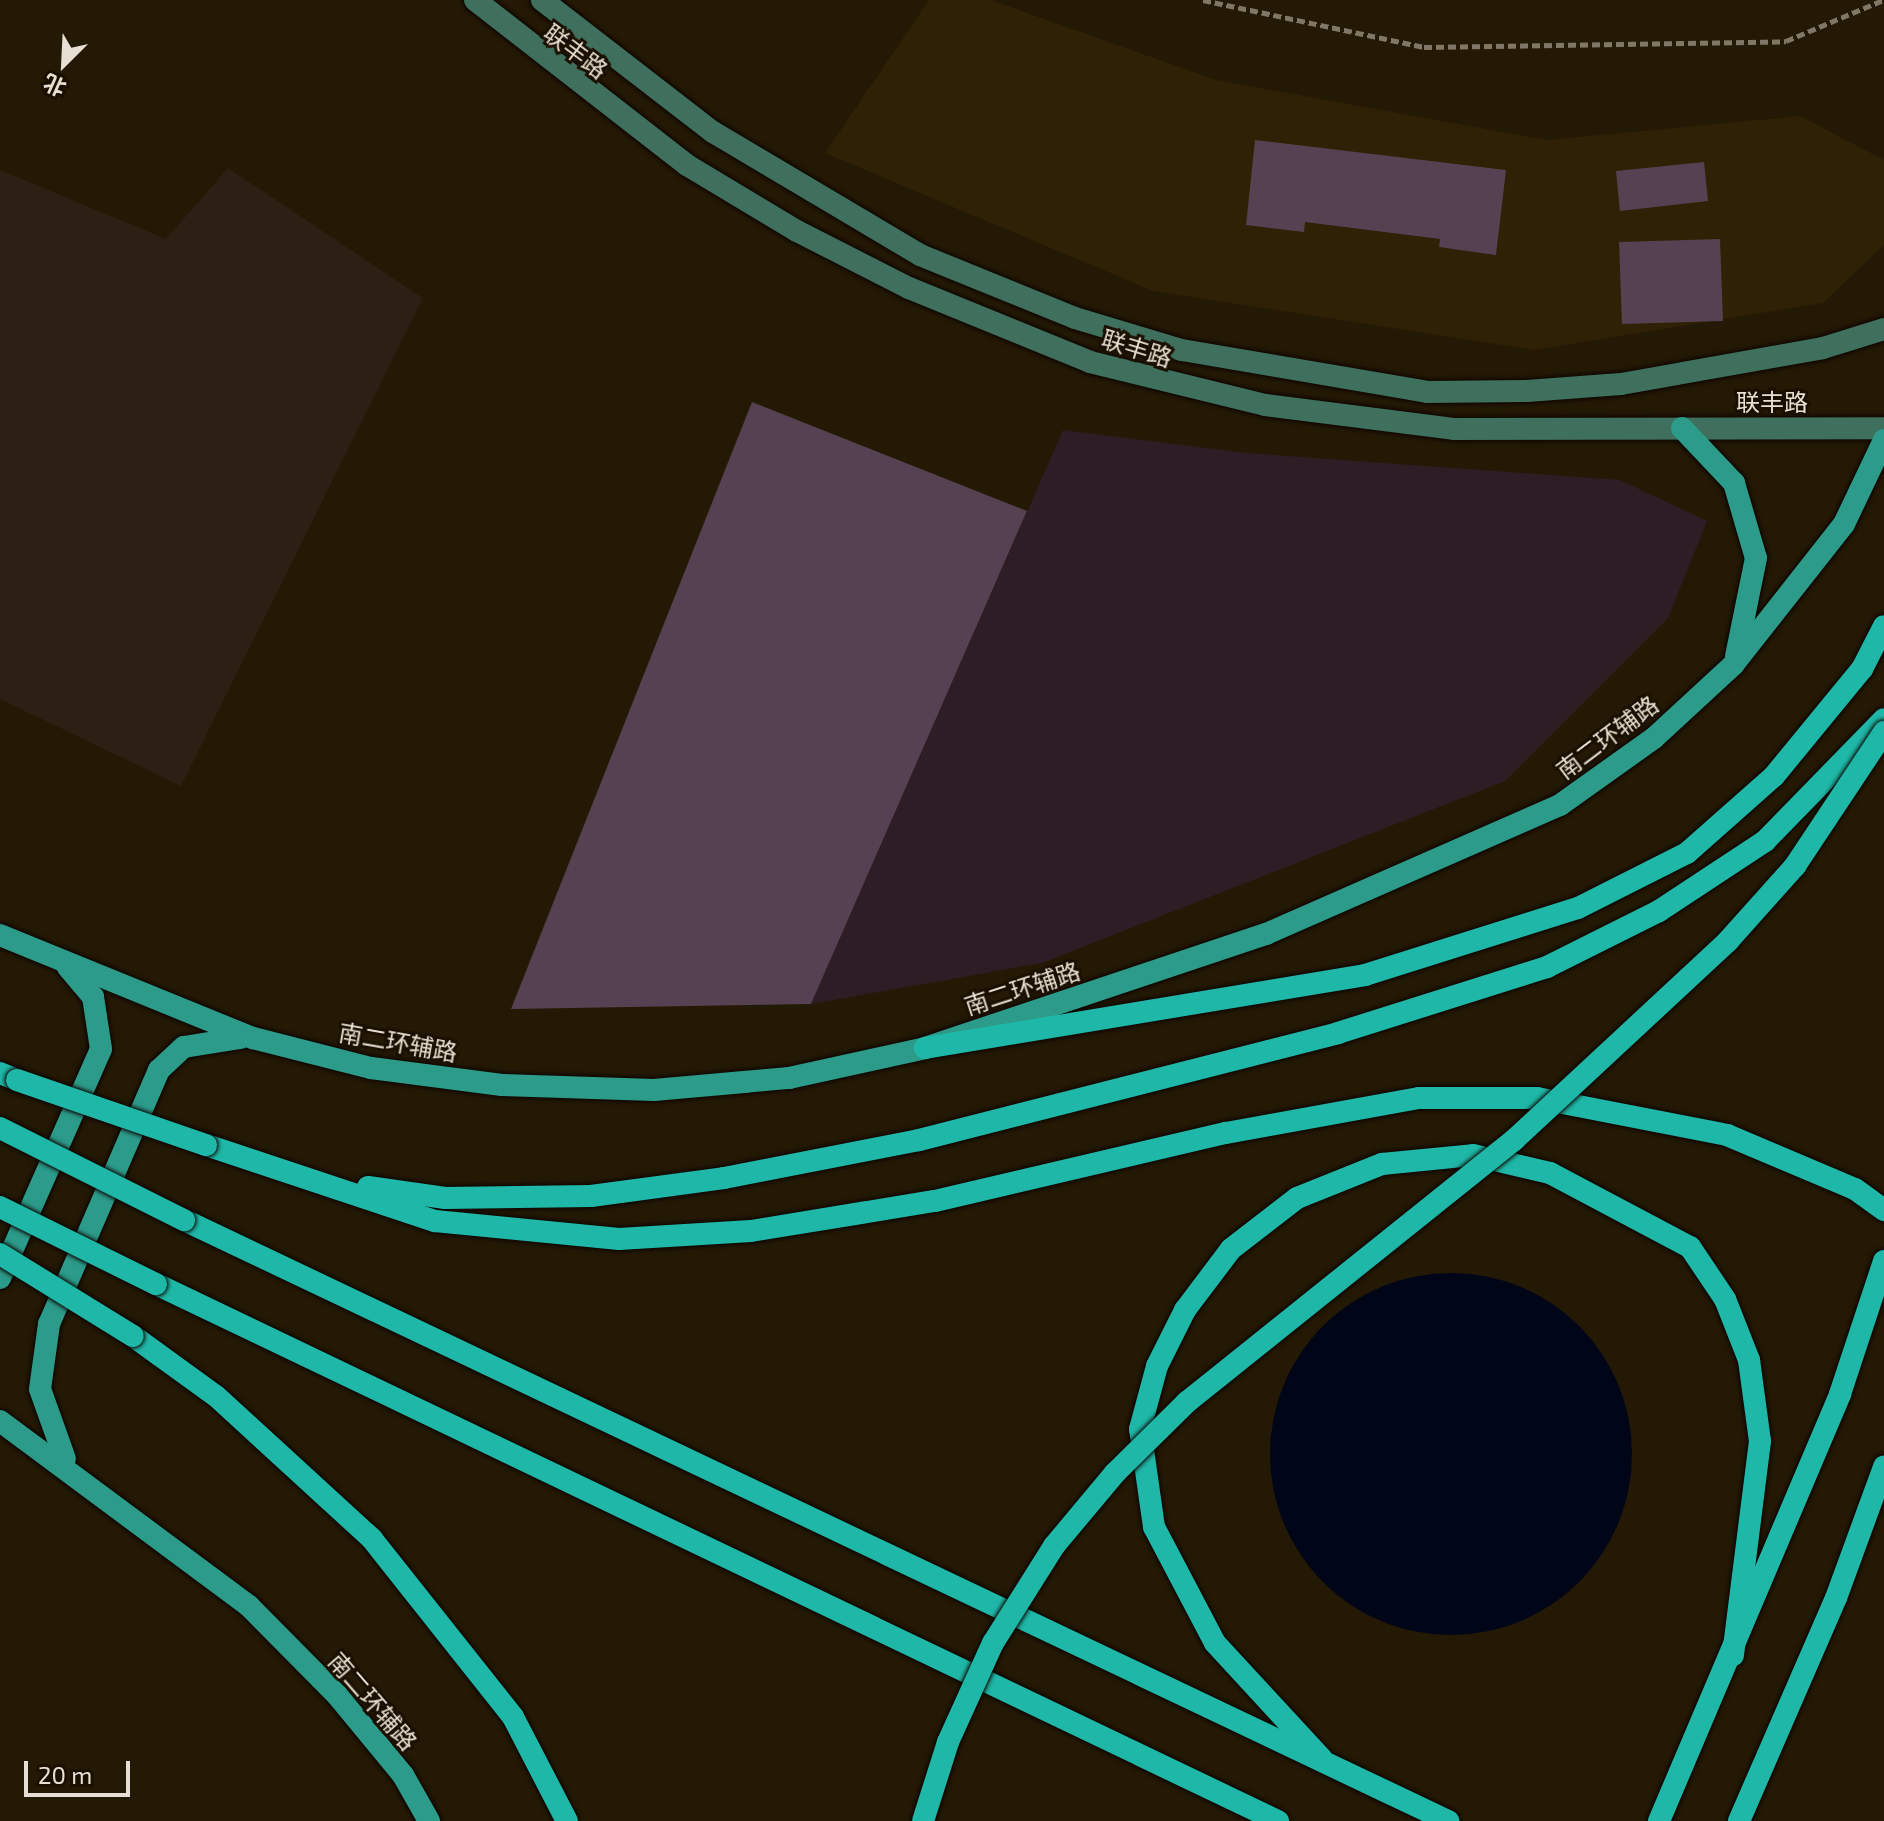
<!DOCTYPE html>
<meta charset="utf-8">
<style>
body{margin:0}
#map{position:relative;width:1884px;height:1821px;overflow:hidden;background:#241905;font-family:"Exo 2","Noto Sans SC",sans-serif}
div>[style]{position:absolute}
[style*='--x']{left:calc(var(--x)*1px);top:calc(var(--y)*1px);width:calc(var(--w)*1px);rotate:calc(var(--a)*1deg)}
.commercial>*{inset:0;background:#2e1d25}
.industrial>*{inset:0;background:#2e1f14}
.built>*{inset:0;background:#2f2105}
.water>*{inset:0;background:#000618}
.round{border-radius:50%}
.building>*{inset:0;background:#554151}
.path>*{height:5px;margin-top:-2.5px;transform-origin:0;background:repeating-linear-gradient(90deg,#817767 0 8px,transparent 0 12px)}
.roads{filter:drop-shadow(0 0 2px #0d0500) drop-shadow(0 0 2px #0d0500)}
.secondary>*{height:22px;margin:-11px;padding:0 11px;transform-origin:11px;border-radius:11px;background:#3f705d}
.primary>*{height:22px;margin:-11px;padding:0 11px;transform-origin:11px;border-radius:11px;background:#2c9b8a}
.trunk>*{height:22px;margin:-11px;padding:0 11px;transform-origin:11px;border-radius:11px;background:#1fb8a8}
.bridges{filter:drop-shadow(0 0 2px #0d0500) drop-shadow(0 0 2px #0d0500)}
.trunk-bridge>*{height:22px;margin:-11px;padding:0 11px;transform-origin:11px;border-radius:11px;background:#1fb8a8}
span{translate:-50% -50%;white-space:nowrap;text-align:center;line-height:1.15;-webkit-text-stroke:6px #1b1000;paint-order:stroke}
.street-label{font-size:24px;color:#e7dfd3}
.north{position:absolute;left:24px;top:24px;width:80px;height:80px;-webkit-text-stroke:6px #1b1000;paint-order:stroke;rotate:204deg;font-size:22px;font-weight:700;line-height:32px;text-align:center;color:#e7dfd3}
.north::after{content:'';display:block;margin:auto;width:28px;height:36px;background:#e7dfd3;clip-path:polygon(50% 0,100% 100%,50% 72%,0 100%)}
.scale{position:absolute;left:24px;top:1761px;width:106px;height:36px;box-sizing:border-box;border:4px solid #e7dfd3;border-top:0;padding-left:10px;font-size:24px;line-height:28px;white-space:nowrap;color:#e7dfd3;-webkit-text-stroke:6px #1b1000;paint-order:stroke}
</style>
<div id="map">
<div class="commercial">
<i style="clip-path:polygon(1063px 430px,1247px 453px,1620px 480px,1707px 521px,1668px 618px,1505px 781px,1042px 963px,811px 1004px)"></i>
</div>
<div class="industrial">
<i style="clip-path:polygon(228px 168px,423px 298px,181px 786px,0 699px,0 170px,166px 239px)"></i>
</div>
<div class="built">
<i style="clip-path:polygon(929px 0,991px 0,1216px 80px,1547px 140px,1800px 116px,1884px 160px,1884px 245px,1823px 303px,1534px 350px,1153px 291px,825px 153px)"></i>
</div>
<div class="water">
<i class="round" style="left:1270px;top:1273px;width:362px;height:362px"></i>
</div>
<div class="building">
<i style="clip-path:polygon(1255px 140px,1506px 170px,1496px 255px,1439px 247px,1440px 239px,1305px 222px,1304px 232px,1246px 225px)"></i>
<i style="clip-path:polygon(1704px 162px,1708px 201px,1620px 211px,1616px 171px)"></i>
<i style="clip-path:polygon(1720px 239px,1723px 321px,1622px 324px,1619px 242px)"></i>
<i style="clip-path:polygon(752px 402px,1027px 511px,811px 1004px,511px 1009px)"></i>
</div>
<div class="path">
<i style="--x:1203;--y:0;--w:226;--a:12"></i>
<i style="--x:1424;--y:47;--w:362;--a:-0.9"></i>
<i style="--x:1786;--y:41;--w:105;--a:-22.9"></i>
</div>
<div class="roads">
<div class="secondary">
<i style="--x:475;--y:0;--w:269;--a:37.9"></i>
<i style="--x:687;--y:165;--w:128;--a:31"></i>
<i style="--x:797;--y:231;--w:126;--a:27"></i>
<i style="--x:909;--y:288;--w:196;--a:22.2"></i>
<i style="--x:1090;--y:362;--w:180;--a:13.8"></i>
<i style="--x:1265;--y:405;--w:192;--a:7.2"></i>
<i style="--x:1455;--y:429;--w:429;--a:-0.1"></i>
<i style="--x:542;--y:0;--w:216;--a:37.7"></i>
<i style="--x:713;--y:132;--w:241;--a:30.7"></i>
<i style="--x:920;--y:255;--w:167;--a:22.1"></i>
<i style="--x:1075;--y:318;--w:112;--a:16.7"></i>
<i style="--x:1182;--y:350;--w:249;--a:9.7"></i>
<i style="--x:1427;--y:392;--w:100;--a:-0.6"></i>
<i style="--x:1527;--y:391;--w:94;--a:-4.3"></i>
<i style="--x:1621;--y:384;--w:205;--a:-10.1"></i>
<i style="--x:1823;--y:348;--w:64;--a:-17.3"></i>
</div>
<div class="primary">
<i style="--x:1682;--y:428;--w:76;--a:46.6"></i>
<i style="--x:1734;--y:483;--w:78;--a:73.7"></i>
<i style="--x:1756;--y:558;--w:100;--a:101.5"></i>
<i style="--x:0;--y:935;--w:273;--a:22.2"></i>
<i style="--x:253;--y:1038;--w:122;--a:14.3"></i>
<i style="--x:371;--y:1068;--w:132;--a:7.4"></i>
<i style="--x:502;--y:1085;--w:152;--a:1.9"></i>
<i style="--x:654;--y:1090;--w:136;--a:-5.1"></i>
<i style="--x:789;--y:1078;--w:139;--a:-12.4"></i>
<i style="--x:925;--y:1048;--w:360;--a:-18.5"></i>
<i style="--x:1266;--y:934;--w:321;--a:-23.7"></i>
<i style="--x:1560;--y:805;--w:115;--a:-35.5"></i>
<i style="--x:1654;--y:738;--w:108;--a:-42.7"></i>
<i style="--x:1733;--y:665;--w:179;--a:-51.8"></i>
<i style="--x:1844;--y:524;--w:93;--a:-64.5"></i>
<i style="--x:0;--y:1278;--w:250;--a:-66.2"></i>
<i style="--x:101;--y:1049;--w:53;--a:-98.7"></i>
<i style="--x:93;--y:997;--w:39;--a:-130"></i>
<i style="--x:0;--y:1421;--w:310;--a:36.6"></i>
<i style="--x:249;--y:1606;--w:125;--a:45.3"></i>
<i style="--x:337;--y:1695;--w:104;--a:50.5"></i>
<i style="--x:403;--y:1775;--w:53;--a:60.5"></i>
<i style="--x:65;--y:1459;--w:74;--a:-109.7"></i>
<i style="--x:40;--y:1389;--w:66;--a:-82.1"></i>
<i style="--x:49;--y:1324;--w:277;--a:-66.6"></i>
<i style="--x:159;--y:1070;--w:34;--a:-43"></i>
<i style="--x:184;--y:1047;--w:57;--a:-9.1"></i>
</div>
<div class="trunk">
<i style="--x:925;--y:1048;--w:446;--a:-9.4"></i>
<i style="--x:1365;--y:975;--w:223;--a:-17.5"></i>
<i style="--x:1578;--y:908;--w:122;--a:-26.8"></i>
<i style="--x:1687;--y:853;--w:116;--a:-41.5"></i>
<i style="--x:1774;--y:776;--w:139;--a:-50.6"></i>
<i style="--x:1862;--y:669;--w:48;--a:-62.9"></i>
<i style="--x:0;--y:1073;--w:18;--a:22"></i>
<i style="--x:206;--y:1145;--w:241;--a:18.4"></i>
<i style="--x:435;--y:1221;--w:185;--a:5.6"></i>
<i style="--x:619;--y:1239;--w:132;--a:-3.5"></i>
<i style="--x:751;--y:1231;--w:186;--a:-9.3"></i>
<i style="--x:935;--y:1201;--w:299;--a:-13.2"></i>
<i style="--x:1226;--y:1133;--w:196;--a:-10.3"></i>
<i style="--x:1419;--y:1098;--w:118;--a:0"></i>
<i style="--x:1537;--y:1098;--w:194;--a:11"></i>
<i style="--x:1727;--y:1135;--w:139;--a:22.9"></i>
<i style="--x:1855;--y:1189;--w:36;--a:36"></i>
<i style="--x:368;--y:1187;--w:78;--a:8.1"></i>
<i style="--x:445;--y:1198;--w:146;--a:-0.8"></i>
<i style="--x:591;--y:1196;--w:134;--a:-7.7"></i>
<i style="--x:724;--y:1178;--w:199;--a:-11"></i>
<i style="--x:919;--y:1140;--w:432;--a:-14.3"></i>
<i style="--x:1338;--y:1033;--w:219;--a:-17.5"></i>
<i style="--x:1547;--y:967;--w:125;--a:-26.6"></i>
<i style="--x:1659;--y:911;--w:127;--a:-33.4"></i>
<i style="--x:1765;--y:841;--w:170;--a:-45.7"></i>
<i style="--x:184;--y:1220;--w:1400;--a:25.43"></i>
<i style="--x:156;--y:1284;--w:1244;--a:25.58"></i>
<i style="--x:133;--y:1336;--w:102;--a:35.9"></i>
<i style="--x:216;--y:1396;--w:212;--a:42.5"></i>
<i style="--x:372;--y:1539;--w:227;--a:51.6"></i>
<i style="--x:513;--y:1717;--w:117;--a:62.6"></i>
<i style="--x:1322;--y:1759;--w:158;--a:-132.7"></i>
<i style="--x:1215;--y:1643;--w:131;--a:-117.7"></i>
<i style="--x:1154;--y:1527;--w:99;--a:-98.1"></i>
<i style="--x:1140;--y:1429;--w:65;--a:-74.9"></i>
<i style="--x:1157;--y:1366;--w:63;--a:-63.4"></i>
<i style="--x:1185;--y:1310;--w:76;--a:-53"></i>
<i style="--x:1231;--y:1249;--w:83;--a:-37.7"></i>
<i style="--x:1297;--y:1198;--w:92;--a:-21.8"></i>
<i style="--x:1382;--y:1164;--w:91;--a:-5.6"></i>
<i style="--x:1473;--y:1155;--w:79;--a:13.2"></i>
<i style="--x:1550;--y:1173;--w:158;--a:27.9"></i>
<i style="--x:1690;--y:1247;--w:63;--a:56.1"></i>
<i style="--x:1725;--y:1299;--w:66;--a:68.5"></i>
<i style="--x:1749;--y:1360;--w:82;--a:82.3"></i>
<i style="--x:1760;--y:1441;--w:216;--a:97.2"></i>
<i style="--x:1659;--y:1821;--w:464;--a:-67"></i>
<i style="--x:1840;--y:1394;--w:140;--a:-71.7"></i>
<i style="--x:1739;--y:1821;--w:243;--a:-66.5"></i>
<i style="--x:1836;--y:1598;--w:140;--a:-69.9"></i>
</div>
</div>
<div class="bridges">
<div class="trunk-bridge">
<i style="--x:17;--y:1080;--w:200;--a:19"></i>
<i style="--x:0;--y:1128;--w:206;--a:26.6"></i>
<i style="--x:0;--y:1207;--w:174;--a:26.3"></i>
<i style="--x:0;--y:1254;--w:156;--a:31.7"></i>
<i style="--x:923;--y:1821;--w:83;--a:-72.4"></i>
<i style="--x:948;--y:1742;--w:109;--a:-65.6"></i>
<i style="--x:993;--y:1643;--w:115;--a:-57.8"></i>
<i style="--x:1054;--y:1546;--w:95;--a:-50.1"></i>
<i style="--x:1115;--y:1473;--w:101;--a:-44.6"></i>
<i style="--x:1187;--y:1402;--w:419;--a:-38.7"></i>
<i style="--x:1514;--y:1140;--w:292;--a:-42.9"></i>
<i style="--x:1728;--y:941;--w:101;--a:-48.2"></i>
<i style="--x:1795;--y:866;--w:161;--a:-56.4"></i>
</div>
</div>
<div class="street-label">
<span style="left:576px;top:51px;rotate:37deg">联丰路</span>
<span style="left:1137px;top:348px;rotate:17deg">联丰路</span>
<span style="left:1772px;top:402px">联丰路</span>
<span style="left:1607px;top:737px;rotate:-37deg">南二环辅路</span>
<span style="left:1022px;top:988px;rotate:-18deg">南二环辅路</span>
<span style="left:398px;top:1042px;rotate:10deg">南二环辅路</span>
<span style="left:373px;top:1701px;rotate:49deg">南二环辅路</span>
</div>
<div class="north">北</div>
<div class="scale">20 m</div>
</div>
